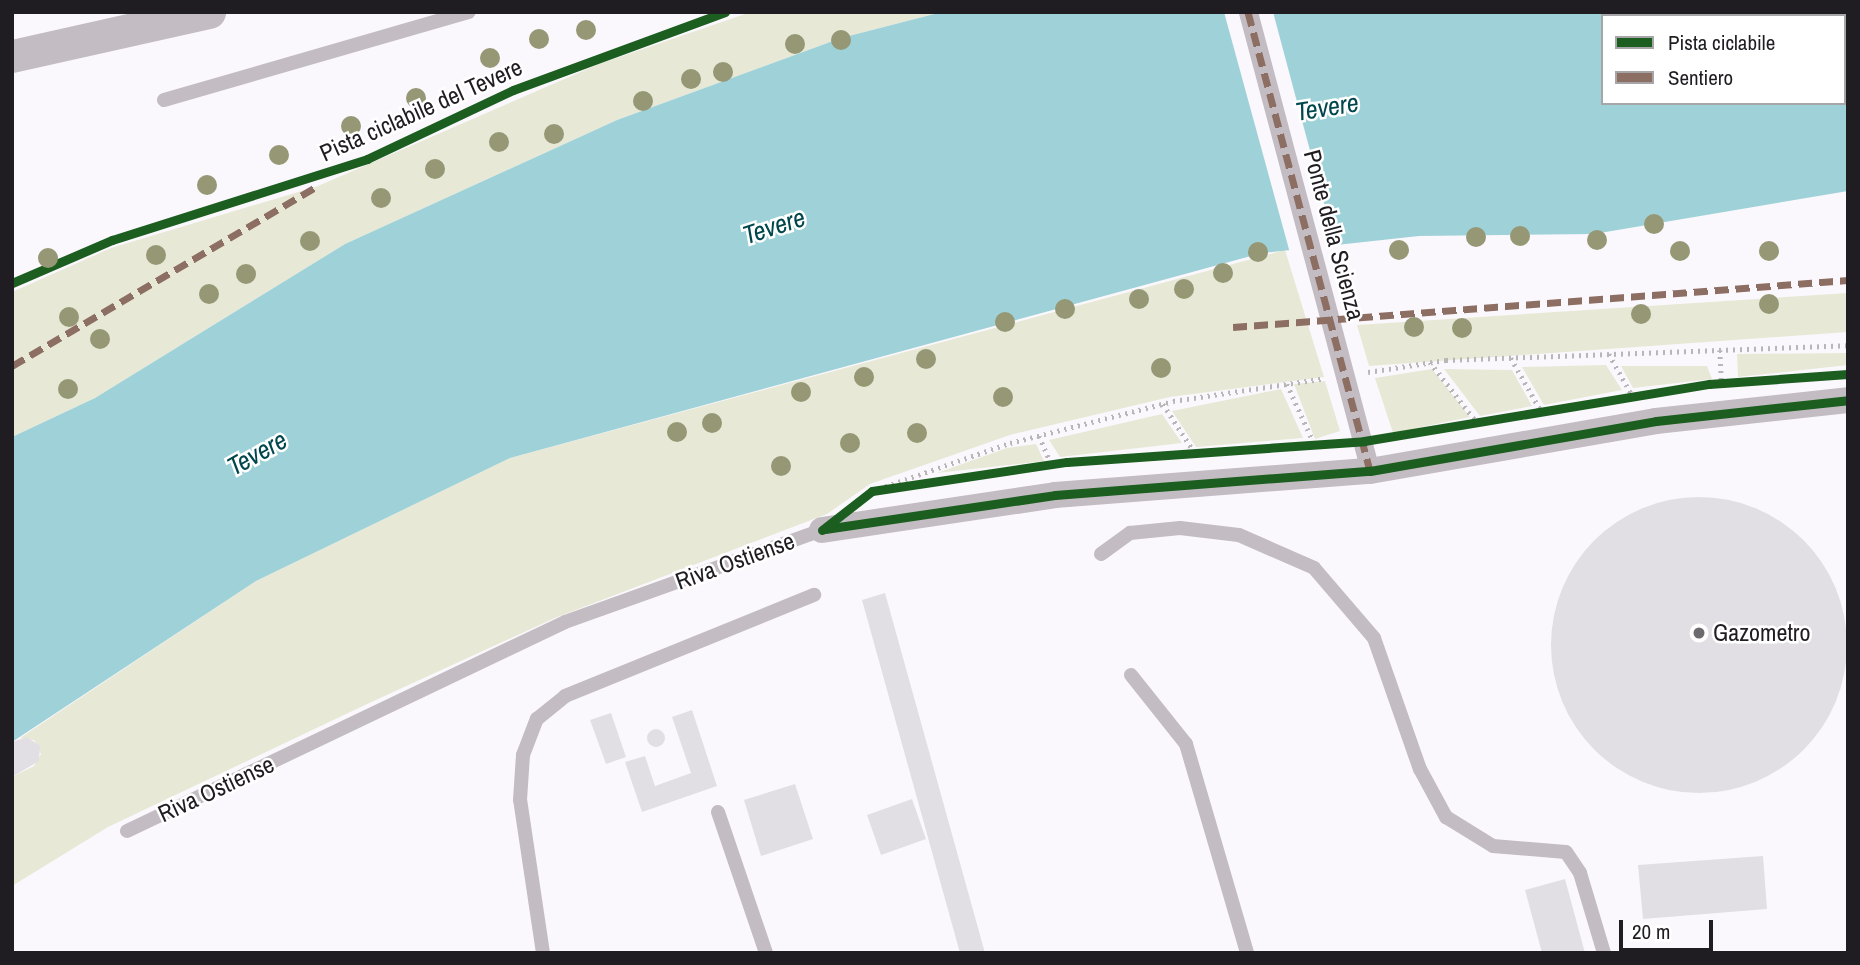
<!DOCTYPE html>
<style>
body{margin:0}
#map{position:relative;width:1860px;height:965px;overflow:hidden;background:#fbf8fd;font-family:"Archivo Narrow",sans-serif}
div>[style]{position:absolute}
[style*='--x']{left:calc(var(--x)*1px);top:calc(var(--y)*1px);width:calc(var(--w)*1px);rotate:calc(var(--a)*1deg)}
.green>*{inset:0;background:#e7e9d6}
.water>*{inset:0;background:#9fd2d8}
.pier>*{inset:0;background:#fbf8fd}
.building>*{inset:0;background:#e2dfe4}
.round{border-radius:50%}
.path>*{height:4.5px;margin-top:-2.25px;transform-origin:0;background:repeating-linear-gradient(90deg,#bab5b9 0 2px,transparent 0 7px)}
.service>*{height:14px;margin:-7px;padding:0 7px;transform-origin:7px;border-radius:7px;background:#c3bcc2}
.pedestrian>*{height:19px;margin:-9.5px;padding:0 9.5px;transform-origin:9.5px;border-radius:9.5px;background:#c3bcc2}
.minor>*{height:26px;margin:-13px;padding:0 13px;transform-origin:13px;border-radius:13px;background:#c3bcc2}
.tertiary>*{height:33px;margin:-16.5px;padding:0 16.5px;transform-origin:16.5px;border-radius:16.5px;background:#c3bcc2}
.quiet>*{height:7px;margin-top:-3.5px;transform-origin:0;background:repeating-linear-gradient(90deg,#8d6e63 0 14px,transparent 0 21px)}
.cycleway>*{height:9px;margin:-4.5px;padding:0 4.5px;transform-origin:4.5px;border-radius:4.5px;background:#1b5e20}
.trees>*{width:20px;height:20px;margin:-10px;border-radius:50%;background:#969775}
.dots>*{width:19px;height:19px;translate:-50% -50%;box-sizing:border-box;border:4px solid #fff;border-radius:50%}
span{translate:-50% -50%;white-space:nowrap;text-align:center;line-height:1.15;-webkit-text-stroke:5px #fff;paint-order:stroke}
.street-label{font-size:24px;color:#201d22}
.poi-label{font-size:24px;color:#201d22}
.left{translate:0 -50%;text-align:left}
.water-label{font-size:26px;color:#00474d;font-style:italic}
.frame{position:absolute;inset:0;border:14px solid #201d22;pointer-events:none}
.legend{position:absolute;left:1601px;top:14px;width:245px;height:91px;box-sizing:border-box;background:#fff;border:2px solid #a6a5a7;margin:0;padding:9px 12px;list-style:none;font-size:21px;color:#201d22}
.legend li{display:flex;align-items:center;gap:14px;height:35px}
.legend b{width:35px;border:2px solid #a6a5a7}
.scale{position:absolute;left:1619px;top:920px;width:94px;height:32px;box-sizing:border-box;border:4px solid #201d22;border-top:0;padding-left:9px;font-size:21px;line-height:24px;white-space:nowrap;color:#201d22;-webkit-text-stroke:5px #fff;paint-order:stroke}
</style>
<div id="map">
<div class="green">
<i style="clip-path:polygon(751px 12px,942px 12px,841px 38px,617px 120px,345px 244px,95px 398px,12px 437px,12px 292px,111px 248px,318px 186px,599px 64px)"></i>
<i style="clip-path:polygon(1285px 250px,1324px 377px,1170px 397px,1010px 435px,870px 484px,827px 514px,555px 618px,365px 705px,108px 827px,12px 886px,12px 777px,34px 766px,41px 754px,34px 740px,20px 738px,256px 581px,510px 458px)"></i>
<i style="clip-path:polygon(1848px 293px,1848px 332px,1369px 366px,1357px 325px)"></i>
<i style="clip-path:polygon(1848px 353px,1848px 365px,1738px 377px,1737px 354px)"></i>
<i style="clip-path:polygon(1606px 365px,1622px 390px,1544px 405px,1522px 367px)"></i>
<i style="clip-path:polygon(1621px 366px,1707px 366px,1712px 379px,1633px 388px)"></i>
<i style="clip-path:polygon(1432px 369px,1470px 417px,1393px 433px,1375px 378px)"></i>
<i style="clip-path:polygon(1444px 369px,1512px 370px,1532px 406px,1480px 416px)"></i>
<i style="clip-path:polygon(1325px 381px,1340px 431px,1315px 439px,1294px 384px)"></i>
<i style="clip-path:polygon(1281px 389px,1303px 438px,1196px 447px,1172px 411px)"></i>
<i style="clip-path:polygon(1162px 414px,1182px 443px,1060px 457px,1049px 440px)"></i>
<i style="clip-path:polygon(1036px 444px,1044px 461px,937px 473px,1007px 448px)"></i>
</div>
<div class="water">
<i style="clip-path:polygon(evenodd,942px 12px,1848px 12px,1848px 191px,1594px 234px,1419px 236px,1262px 253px,510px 458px,256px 581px,12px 742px,12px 437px,95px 398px,345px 244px,617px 120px,841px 38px,942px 12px,1603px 16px,1844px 16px,1844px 103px,1603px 103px,1603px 16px)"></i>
</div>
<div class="pier">
<i style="clip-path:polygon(1224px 12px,1273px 12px,1336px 248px,1290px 253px)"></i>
</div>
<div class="building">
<i class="round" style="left:1551px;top:497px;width:296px;height:296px"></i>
<i style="clip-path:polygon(885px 593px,985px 953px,960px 953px,862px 600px)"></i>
<i style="clip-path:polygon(692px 710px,717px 786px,642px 812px,625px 762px,645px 756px,655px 786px,691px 773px,672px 717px)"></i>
<i style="clip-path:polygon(611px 713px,626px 757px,606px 764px,590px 720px)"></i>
<i class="round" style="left:647px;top:729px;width:18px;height:18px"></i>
<i style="clip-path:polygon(27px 737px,40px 746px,39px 761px,12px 777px,12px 742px)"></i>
<i style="clip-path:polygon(795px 784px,813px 839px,761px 856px,744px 800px)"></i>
<i style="clip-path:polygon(912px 799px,926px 839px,881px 855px,867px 815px)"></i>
<i style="clip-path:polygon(1763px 856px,1767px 909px,1643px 919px,1638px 865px)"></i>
<i style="clip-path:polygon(1565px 879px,1585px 953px,1542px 953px,1525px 890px)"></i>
</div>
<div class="path">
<i style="--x:1720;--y:350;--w:33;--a:87"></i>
<i style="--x:1609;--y:354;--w:47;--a:60.7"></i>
<i style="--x:1511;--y:358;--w:59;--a:60.4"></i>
<i style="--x:1430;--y:362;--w:73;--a:52.2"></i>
<i style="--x:1368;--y:372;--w:79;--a:-8.7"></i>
<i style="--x:1446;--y:360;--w:402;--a:-2.1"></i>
<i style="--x:1287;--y:384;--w:65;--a:65.4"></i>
<i style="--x:1163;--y:404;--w:55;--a:56.9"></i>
<i style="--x:1039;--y:436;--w:32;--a:66"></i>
<i style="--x:872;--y:491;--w:146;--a:-19.2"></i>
<i style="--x:1010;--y:443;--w:168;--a:-14.4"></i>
<i style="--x:1173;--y:401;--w:150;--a:-8.5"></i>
</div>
<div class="service">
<i style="--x:164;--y:100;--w:317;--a:-16.1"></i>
<i style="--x:1101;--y:554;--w:36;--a:-36"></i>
<i style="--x:1130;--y:533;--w:50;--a:-5.7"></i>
<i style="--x:1180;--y:528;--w:59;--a:6.8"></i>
<i style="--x:1239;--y:535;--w:82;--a:23.7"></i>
<i style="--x:1314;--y:568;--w:92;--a:49.4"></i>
<i style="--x:1374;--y:638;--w:139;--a:70.7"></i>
<i style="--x:1420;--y:769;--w:55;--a:61.6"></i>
<i style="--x:1446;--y:817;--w:55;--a:31.7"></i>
<i style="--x:1493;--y:846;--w:73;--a:4.7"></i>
<i style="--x:1566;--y:852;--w:25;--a:56"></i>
<i style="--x:1580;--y:873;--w:84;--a:73.3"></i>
<i style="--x:1131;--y:675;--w:88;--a:51.4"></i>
<i style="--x:1186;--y:744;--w:218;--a:73.7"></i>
<i style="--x:718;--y:812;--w:149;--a:71.2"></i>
<i style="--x:127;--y:831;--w:485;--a:-25.5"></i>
<i style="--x:565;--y:622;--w:273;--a:-19.7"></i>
<i style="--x:543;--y:953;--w:155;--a:-98.5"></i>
<i style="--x:520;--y:800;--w:45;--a:-86.2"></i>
<i style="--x:523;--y:755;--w:39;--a:-69"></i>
<i style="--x:537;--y:719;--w:36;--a:-39"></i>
<i style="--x:565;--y:696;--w:269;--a:-22.1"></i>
</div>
<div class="pedestrian">
<i style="--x:1248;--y:12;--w:475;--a:75.1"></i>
</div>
<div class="minor">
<i style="--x:822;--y:530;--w:236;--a:-8.5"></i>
<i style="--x:1055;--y:495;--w:316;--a:-4.4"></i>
<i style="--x:1370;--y:471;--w:290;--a:-9.9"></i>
<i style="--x:1656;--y:421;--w:193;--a:-6.2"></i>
</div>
<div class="tertiary">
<i style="--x:12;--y:56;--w:202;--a:-12.6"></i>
</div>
<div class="quiet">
<i style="--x:1248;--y:12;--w:475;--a:75.1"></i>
<i style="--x:1233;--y:327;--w:617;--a:-4.37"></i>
<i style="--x:12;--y:366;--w:355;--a:-30.5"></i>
</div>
<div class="cycleway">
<i style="--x:12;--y:283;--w:109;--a:-23.3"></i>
<i style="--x:112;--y:240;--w:268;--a:-17.6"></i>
<i style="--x:367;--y:159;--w:161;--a:-25.3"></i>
<i style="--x:513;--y:90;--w:226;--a:-20.2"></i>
<i style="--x:825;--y:529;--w:232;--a:-8.4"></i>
<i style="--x:1055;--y:495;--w:316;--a:-4.4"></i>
<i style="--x:1370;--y:471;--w:290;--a:-9.9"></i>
<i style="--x:1656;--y:421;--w:193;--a:-6.2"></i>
<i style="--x:822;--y:530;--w:63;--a:-38"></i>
<i style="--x:872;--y:491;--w:197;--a:-8.5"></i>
<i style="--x:1067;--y:462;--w:298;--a:-4"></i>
<i style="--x:1364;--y:441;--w:350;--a:-9.4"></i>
<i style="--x:1709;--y:384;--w:139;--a:-4.1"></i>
</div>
<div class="trees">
<i style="left:586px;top:30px"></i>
<i style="left:539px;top:39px"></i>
<i style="left:841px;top:40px"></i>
<i style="left:795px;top:44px"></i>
<i style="left:490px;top:58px"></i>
<i style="left:723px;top:72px"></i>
<i style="left:691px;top:79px"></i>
<i style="left:416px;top:98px"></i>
<i style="left:643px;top:101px"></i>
<i style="left:351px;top:126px"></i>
<i style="left:554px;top:134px"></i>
<i style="left:499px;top:142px"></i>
<i style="left:279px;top:155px"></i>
<i style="left:435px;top:169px"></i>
<i style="left:207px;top:185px"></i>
<i style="left:381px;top:198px"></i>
<i style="left:1654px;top:224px"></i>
<i style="left:1520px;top:236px"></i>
<i style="left:1476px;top:237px"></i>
<i style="left:1597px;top:240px"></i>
<i style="left:310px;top:241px"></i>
<i style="left:1399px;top:250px"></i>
<i style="left:1680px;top:251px"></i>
<i style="left:1769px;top:251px"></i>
<i style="left:1258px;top:252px"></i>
<i style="left:156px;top:255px"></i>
<i style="left:48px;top:258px"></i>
<i style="left:1223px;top:273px"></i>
<i style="left:246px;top:274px"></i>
<i style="left:1184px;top:289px"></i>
<i style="left:209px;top:294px"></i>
<i style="left:1139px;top:299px"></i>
<i style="left:1769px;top:304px"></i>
<i style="left:1065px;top:309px"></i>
<i style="left:1641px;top:314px"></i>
<i style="left:69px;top:317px"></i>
<i style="left:1005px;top:322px"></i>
<i style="left:1414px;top:327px"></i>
<i style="left:1462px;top:328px"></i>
<i style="left:100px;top:339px"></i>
<i style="left:926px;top:359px"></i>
<i style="left:1161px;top:368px"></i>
<i style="left:864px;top:377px"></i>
<i style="left:68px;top:389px"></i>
<i style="left:801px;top:392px"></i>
<i style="left:1003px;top:397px"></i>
<i style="left:712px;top:423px"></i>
<i style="left:677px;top:432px"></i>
<i style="left:917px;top:433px"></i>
<i style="left:850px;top:443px"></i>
<i style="left:781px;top:466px"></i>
</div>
<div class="dots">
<i style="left:1699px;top:633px;background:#6d6a6f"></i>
</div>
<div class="street-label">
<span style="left:421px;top:110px;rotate:-24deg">Pista ciclabile del Tevere</span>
<span style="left:1334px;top:235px;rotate:75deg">Ponte della Scienza</span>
<span style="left:735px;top:561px;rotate:-20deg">Riva Ostiense</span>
<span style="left:216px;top:789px;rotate:-25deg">Riva Ostiense</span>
</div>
<div class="poi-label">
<span class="left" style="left:1713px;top:633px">Gazometro</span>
</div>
<div class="water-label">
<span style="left:1327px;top:107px;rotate:-9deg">Tevere</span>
<span style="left:774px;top:226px;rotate:-18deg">Tevere</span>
<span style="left:257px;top:453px;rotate:-29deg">Tevere</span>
</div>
<div class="frame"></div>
<ul class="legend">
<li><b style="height:9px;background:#1b5e20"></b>Pista ciclabile</li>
<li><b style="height:9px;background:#8d6e63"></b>Sentiero</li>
</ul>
<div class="scale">20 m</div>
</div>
